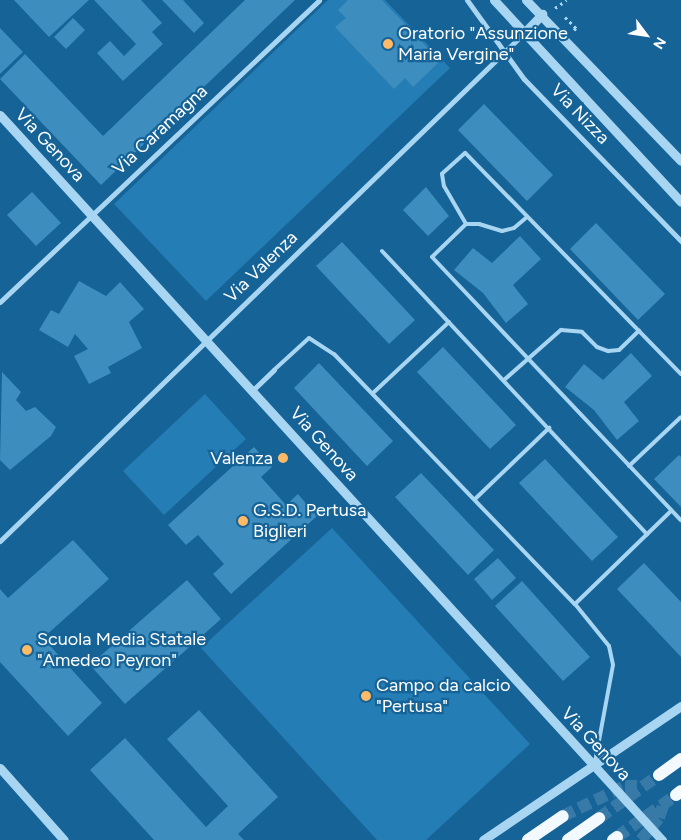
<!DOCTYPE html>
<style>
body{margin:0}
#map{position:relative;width:681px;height:840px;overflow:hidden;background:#156397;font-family:Figtree,sans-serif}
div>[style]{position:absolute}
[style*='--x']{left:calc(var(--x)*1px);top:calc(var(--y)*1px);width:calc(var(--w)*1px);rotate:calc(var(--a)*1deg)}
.green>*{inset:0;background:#247db4}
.building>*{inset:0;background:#3d8dbf}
.primary-tunnel>*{height:12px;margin-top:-6px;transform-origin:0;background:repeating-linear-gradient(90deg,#387aa7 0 12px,transparent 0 18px)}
.path>*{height:3px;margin-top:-1.5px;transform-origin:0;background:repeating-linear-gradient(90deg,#a7d5f2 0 2.5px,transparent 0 6.5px)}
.service>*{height:4px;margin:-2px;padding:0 2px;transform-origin:2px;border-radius:2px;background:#a7d5f2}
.minor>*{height:5px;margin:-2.5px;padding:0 2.5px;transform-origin:2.5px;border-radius:2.5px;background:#a7d5f2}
.tertiary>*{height:9px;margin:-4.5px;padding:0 4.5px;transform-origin:4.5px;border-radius:4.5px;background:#a7d5f2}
.primary>*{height:12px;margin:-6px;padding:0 6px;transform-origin:6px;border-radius:6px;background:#f2f9ff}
.dots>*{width:14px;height:14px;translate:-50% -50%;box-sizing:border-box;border:2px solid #156397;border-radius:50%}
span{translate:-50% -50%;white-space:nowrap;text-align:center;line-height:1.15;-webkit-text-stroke:4.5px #156397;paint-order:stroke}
.poi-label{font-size:18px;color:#fff}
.left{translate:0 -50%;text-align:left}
.right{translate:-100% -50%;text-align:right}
.street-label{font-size:18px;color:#fff}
.north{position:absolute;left:621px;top:10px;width:50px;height:50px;-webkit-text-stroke:4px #156397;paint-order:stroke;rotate:121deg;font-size:14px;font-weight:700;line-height:20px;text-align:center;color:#fff}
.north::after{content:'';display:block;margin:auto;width:18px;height:22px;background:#fff;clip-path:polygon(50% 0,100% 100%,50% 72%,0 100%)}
</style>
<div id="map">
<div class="green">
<i style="clip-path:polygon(328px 0,385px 0,450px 68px,206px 301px,114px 204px)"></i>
<i style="clip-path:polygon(205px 394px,246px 439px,164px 515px,123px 471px)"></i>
<i style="clip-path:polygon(332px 528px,530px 744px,426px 840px,377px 840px,201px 648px)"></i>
</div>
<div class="building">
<i style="clip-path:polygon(14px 0,89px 0,49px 37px)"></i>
<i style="clip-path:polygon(94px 0,141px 0,162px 23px,152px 32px,163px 44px,123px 81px,97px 53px,110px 41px,124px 56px,136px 44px)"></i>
<i style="clip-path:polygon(162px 0,183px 0,204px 23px,194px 33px)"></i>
<i style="clip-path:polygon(245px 0,295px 0,101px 185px,0 79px,25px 54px,103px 136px)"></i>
<i style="clip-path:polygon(348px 0,382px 0,440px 61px,413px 87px,405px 78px,394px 89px,335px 27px,346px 18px,338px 10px)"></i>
<i style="clip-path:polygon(73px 18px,85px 30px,66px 49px,54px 37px)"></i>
<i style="clip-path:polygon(0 28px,23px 52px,0 74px)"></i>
<i style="clip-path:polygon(484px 104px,553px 175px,527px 201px,458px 130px)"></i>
<i style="clip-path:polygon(426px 187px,449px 216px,428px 236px,403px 210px)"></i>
<i style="clip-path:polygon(32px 192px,61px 223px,36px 246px,7px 215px)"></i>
<i style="clip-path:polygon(596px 223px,665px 294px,638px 320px,570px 249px)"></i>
<i style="clip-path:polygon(520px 236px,541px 259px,513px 285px,528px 304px,506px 323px,483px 293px,454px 270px,473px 248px,492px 263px)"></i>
<i style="clip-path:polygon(342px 242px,415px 320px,389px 344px,316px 266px)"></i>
<i style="clip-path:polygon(79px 281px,106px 296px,120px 282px,144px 309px,129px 322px,142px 348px,108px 367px,111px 373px,89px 384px,74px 356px,88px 349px,75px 334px,68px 347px,39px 330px,51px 310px,59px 314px)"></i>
<i style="clip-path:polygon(443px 347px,516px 425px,490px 449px,417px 372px)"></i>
<i style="clip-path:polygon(631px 353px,652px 376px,624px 402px,639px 421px,617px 440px,594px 410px,565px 387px,584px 364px,603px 380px)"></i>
<i style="clip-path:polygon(319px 363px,393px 441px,367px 466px,294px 388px)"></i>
<i style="clip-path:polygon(2px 372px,21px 392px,16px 400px,26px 411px,35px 407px,56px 427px,51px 436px,10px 470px,0 460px)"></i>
<i style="clip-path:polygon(254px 447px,272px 467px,261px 477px,286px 505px,298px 494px,317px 516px,231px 594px,213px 574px,224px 564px,198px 535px,186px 545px,168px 525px)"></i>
<i style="clip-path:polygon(679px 455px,681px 457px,681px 507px,654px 479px)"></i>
<i style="clip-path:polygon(545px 459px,618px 537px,592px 561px,519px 483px)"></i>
<i style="clip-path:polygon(421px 473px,494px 550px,468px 575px,395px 497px)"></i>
<i style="clip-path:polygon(73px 540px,109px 579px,43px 638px,102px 703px,68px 736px,0 662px,0 589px,8px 598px)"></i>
<i style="clip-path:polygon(498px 558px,516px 578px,492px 600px,474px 579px)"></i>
<i style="clip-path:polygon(644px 563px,681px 602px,681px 657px,617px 589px)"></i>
<i style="clip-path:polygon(187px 580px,221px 619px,125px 704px,90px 665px)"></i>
<i style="clip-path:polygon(522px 581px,590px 657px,563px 681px,495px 606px)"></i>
<i style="clip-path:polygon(199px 710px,278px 797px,238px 834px,244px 840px,154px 840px,90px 770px,125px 738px,206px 827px,228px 806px,167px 739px)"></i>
</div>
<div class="primary-tunnel">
<i style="--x:563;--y:816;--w:69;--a:-25.8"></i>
<i style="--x:625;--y:786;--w:18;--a:0"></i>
<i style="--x:599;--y:818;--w:74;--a:-35.6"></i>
<i style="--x:617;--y:837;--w:72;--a:-35.4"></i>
<i style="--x:641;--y:840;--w:28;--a:-51"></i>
<i style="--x:659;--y:818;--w:13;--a:-72"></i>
</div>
<div class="path">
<i style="--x:555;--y:8;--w:14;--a:-34"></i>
<i style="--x:565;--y:17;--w:16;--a:45"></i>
<i style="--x:576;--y:28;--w:3;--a:135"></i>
</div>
<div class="service">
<i style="--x:466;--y:224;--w:13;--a:0"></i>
<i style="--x:479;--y:224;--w:24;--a:17"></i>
<i style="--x:502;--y:231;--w:12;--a:-14"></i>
<i style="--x:514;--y:228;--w:17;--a:-40"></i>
<i style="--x:382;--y:251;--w:388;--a:46.9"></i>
<i style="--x:274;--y:370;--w:47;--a:-42.4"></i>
<i style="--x:309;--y:338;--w:30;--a:33"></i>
<i style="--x:334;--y:354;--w:347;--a:46.1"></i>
<i style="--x:575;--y:604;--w:134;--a:-44.1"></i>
<i style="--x:681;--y:374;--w:309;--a:-134.3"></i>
<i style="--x:465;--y:153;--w:31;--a:138"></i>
<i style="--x:442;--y:174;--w:12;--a:81"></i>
<i style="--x:444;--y:186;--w:44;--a:59.9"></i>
<i style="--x:466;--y:224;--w:47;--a:135.9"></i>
<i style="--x:432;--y:257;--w:362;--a:46.6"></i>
<i style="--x:504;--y:380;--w:76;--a:-41.3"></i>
<i style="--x:561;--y:330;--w:21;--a:5"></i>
<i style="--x:582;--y:332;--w:21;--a:45"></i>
<i style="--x:597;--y:347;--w:12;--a:20"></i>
<i style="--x:608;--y:351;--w:11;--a:-5"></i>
<i style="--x:619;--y:350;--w:28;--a:-44"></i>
<i style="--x:373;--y:393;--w:104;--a:-43.1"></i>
<i style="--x:629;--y:466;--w:71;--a:-43.3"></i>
<i style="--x:475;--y:499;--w:103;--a:-43.8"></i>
<i style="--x:575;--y:604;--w:54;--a:51"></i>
<i style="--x:609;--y:646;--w:19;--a:78"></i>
<i style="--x:613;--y:665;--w:99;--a:100.5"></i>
</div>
<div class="minor">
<i style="--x:467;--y:0;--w:97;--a:54.2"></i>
<i style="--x:524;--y:79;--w:226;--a:45.9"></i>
<i style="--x:0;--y:302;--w:439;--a:-43.4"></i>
<i style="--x:253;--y:390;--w:29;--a:-44"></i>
<i style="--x:0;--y:541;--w:728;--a:-44.11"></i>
</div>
<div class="tertiary">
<i style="--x:494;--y:0;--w:275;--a:47.2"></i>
<i style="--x:526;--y:0;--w:223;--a:46.1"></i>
<i style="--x:523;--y:34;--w:28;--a:-46"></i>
<i style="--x:0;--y:115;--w:982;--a:47.6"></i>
<i style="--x:0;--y:768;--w:96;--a:48.4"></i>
<i style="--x:483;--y:840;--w:239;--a:-34.1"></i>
</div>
<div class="primary">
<i style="--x:659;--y:775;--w:27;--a:-36"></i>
<i style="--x:676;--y:795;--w:6;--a:-39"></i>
<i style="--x:528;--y:840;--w:42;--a:-34.4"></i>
<i style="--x:568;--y:840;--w:38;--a:-35"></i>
<i style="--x:613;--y:840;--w:5;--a:-37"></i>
</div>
<div class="dots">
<i style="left:388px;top:44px;background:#ffba68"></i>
<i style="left:283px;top:458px;background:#ffba68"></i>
<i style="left:243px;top:521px;background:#ffba68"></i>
<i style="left:27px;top:650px;background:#ffba68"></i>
<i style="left:366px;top:696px;background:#ffba68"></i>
</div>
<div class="poi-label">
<span class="left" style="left:398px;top:44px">Oratorio "Assunzione<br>Maria Vergine"</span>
<span class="right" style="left:273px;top:458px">Valenza</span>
<span class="left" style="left:253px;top:521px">G.S.D. Pertusa<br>Biglieri</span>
<span class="left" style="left:37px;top:650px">Scuola Media Statale<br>"Amedeo Peyron"</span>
<span class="left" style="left:376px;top:696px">Campo da calcio<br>"Pertusa"</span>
</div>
<div class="street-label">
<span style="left:580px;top:114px;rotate:46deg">Via Nizza</span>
<span style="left:160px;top:130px;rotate:-43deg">Via Caramagna</span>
<span style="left:50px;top:145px;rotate:47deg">Via Genova</span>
<span style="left:261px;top:267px;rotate:-44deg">Via Valenza</span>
<span style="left:324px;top:444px;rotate:48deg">Via Genova</span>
<span style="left:596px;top:744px;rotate:47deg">Via Genova</span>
</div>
<div class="north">N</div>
</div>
